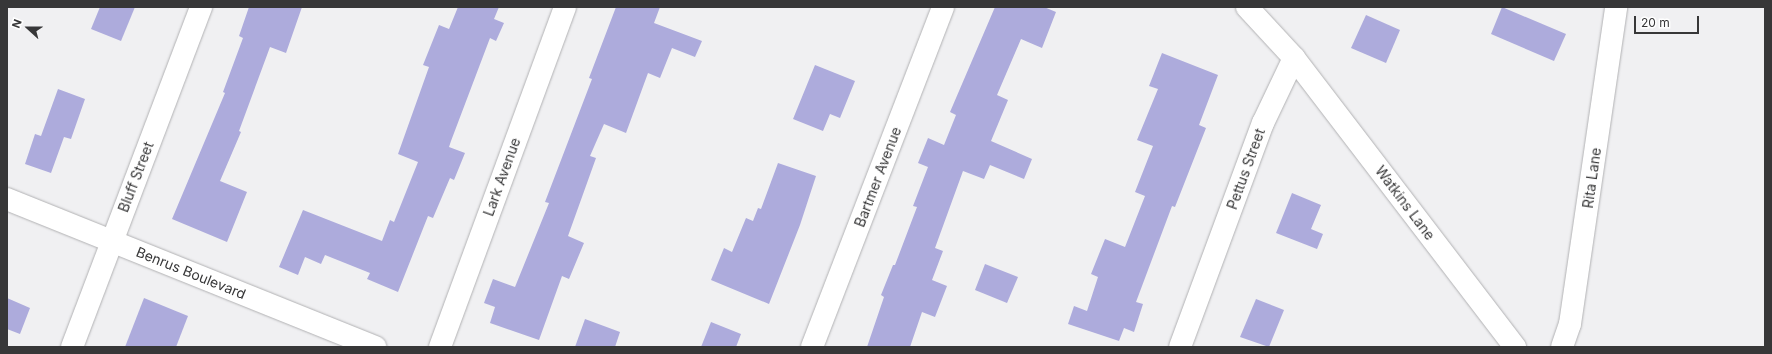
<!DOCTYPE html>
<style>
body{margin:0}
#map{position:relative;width:1772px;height:354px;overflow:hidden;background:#f0f0f2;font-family:Inter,sans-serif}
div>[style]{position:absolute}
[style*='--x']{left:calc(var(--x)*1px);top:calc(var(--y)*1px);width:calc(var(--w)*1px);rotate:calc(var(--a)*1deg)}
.building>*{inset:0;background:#adabdc}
.roads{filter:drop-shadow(0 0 1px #b1b1b3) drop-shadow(0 0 1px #b1b1b3)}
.minor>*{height:22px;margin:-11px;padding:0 11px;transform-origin:11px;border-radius:11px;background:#fff}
span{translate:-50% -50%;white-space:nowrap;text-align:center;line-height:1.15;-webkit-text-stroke:3px #fff;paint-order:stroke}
.street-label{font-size:14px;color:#373738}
.frame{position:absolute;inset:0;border:8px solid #373738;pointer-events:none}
.north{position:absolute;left:8px;top:8px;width:40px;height:40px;-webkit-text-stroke:3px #fff;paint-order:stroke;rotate:291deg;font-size:11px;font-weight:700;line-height:16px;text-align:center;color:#373738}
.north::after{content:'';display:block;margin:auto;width:14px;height:18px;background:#373738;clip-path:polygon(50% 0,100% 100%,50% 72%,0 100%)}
.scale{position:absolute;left:1634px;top:16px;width:65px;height:18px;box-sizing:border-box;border:2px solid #373738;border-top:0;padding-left:5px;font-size:12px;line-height:14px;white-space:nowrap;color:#373738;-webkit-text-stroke:3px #fff;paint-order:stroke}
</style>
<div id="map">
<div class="building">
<i style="clip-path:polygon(100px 7px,135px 7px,121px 41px,91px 29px)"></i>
<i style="clip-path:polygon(249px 7px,302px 7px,286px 53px,270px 47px,239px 131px,241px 132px,220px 181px,247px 192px,227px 242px,172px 219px,225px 93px,223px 92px,243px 38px,239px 36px)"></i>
<i style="clip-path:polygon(458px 7px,499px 7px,494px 19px,504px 23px,496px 41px,490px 38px,451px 141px,449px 147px,465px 153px,454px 180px,450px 178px,433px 218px,428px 216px,398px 292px,367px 279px,370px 273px,325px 255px,321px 264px,305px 257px,298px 275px,279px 267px,303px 210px,382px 241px,390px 220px,394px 222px,418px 162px,398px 154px,429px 67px,423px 65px,439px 25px,449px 29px)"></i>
<i style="clip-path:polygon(616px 7px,660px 7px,654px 23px,702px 41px,695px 57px,672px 48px,660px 78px,648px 73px,626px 133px,604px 124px,590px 156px,596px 158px,568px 236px,584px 243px,569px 279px,562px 276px,539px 340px,490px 323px,495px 307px,484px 303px,493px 279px,515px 287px,549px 203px,545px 202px,592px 79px,589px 78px)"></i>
<i style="clip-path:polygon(995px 7px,1044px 7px,1056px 12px,1042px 48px,1021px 39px,997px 95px,1008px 100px,991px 141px,1032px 159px,1024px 179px,990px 165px,984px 179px,963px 171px,935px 248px,943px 251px,932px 280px,947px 286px,935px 317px,922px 312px,910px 347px,867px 347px,884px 297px,881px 295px,893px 265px,895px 265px,917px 207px,913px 206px,928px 167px,918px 163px,928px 138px,944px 145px,956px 115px,950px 112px)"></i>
<i style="clip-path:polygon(1502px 7px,1566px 34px,1554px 61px,1491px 34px)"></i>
<i style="clip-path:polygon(1366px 15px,1400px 30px,1386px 63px,1351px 48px)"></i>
<i style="clip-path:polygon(1162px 53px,1218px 75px,1199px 125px,1206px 128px,1175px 207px,1172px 206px,1136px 302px,1143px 304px,1134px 332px,1124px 328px,1119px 341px,1068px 324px,1074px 306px,1087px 311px,1098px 277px,1091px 274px,1105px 239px,1125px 247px,1145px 196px,1135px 192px,1153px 146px,1137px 140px,1158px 89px,1149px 86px)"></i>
<i style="clip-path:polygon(815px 65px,855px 81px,840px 118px,830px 114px,823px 131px,793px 119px)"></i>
<i style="clip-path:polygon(58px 89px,85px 99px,71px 139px,64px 137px,51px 173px,25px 164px,35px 134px,41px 136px)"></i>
<i style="clip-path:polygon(778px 163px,816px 176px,800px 225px,769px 304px,711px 280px,724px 248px,732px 252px,746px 218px,753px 221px,758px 208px,761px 209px)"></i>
<i style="clip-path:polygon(1292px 193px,1321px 205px,1311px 229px,1323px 234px,1317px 249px,1276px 233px)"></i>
<i style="clip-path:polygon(985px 264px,1018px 277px,1007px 303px,975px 290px)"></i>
<i style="clip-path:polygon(7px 298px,30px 308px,20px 334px,7px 329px)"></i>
<i style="clip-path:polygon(144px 298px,188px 316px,176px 347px,125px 347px)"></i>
<i style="clip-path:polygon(1256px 299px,1284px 310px,1269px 347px,1240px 337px)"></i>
<i style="clip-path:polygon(585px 319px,620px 332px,615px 347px,575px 347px)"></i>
<i style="clip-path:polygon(711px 322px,741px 334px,736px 347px,701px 347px)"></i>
</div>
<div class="roads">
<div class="minor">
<i style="--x:1247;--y:7;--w:69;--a:47.3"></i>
<i style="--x:1294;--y:58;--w:364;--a:52.6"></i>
<i style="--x:7;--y:199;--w:397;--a:21.9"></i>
<i style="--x:72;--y:347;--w:364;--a:-69.2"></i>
<i style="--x:440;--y:347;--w:362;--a:-69.8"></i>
<i style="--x:812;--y:347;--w:364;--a:-68.9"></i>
<i style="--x:1180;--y:347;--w:239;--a:-69.7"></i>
<i style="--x:1263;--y:123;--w:72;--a:-64.5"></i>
<i style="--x:1562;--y:347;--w:24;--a:-71"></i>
<i style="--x:1570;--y:324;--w:320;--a:-81.7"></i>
</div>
</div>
<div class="street-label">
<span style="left:1246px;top:169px;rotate:-70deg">Pettus Street</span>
<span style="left:136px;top:177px;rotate:-69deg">Bluff Street</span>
<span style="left:502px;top:177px;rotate:-70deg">Lark Avenue</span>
<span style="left:878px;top:177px;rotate:-69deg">Bartmer Avenue</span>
<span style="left:1592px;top:178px;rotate:-82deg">Rita Lane</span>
<span style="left:1405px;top:203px;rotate:53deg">Watkins Lane</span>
<span style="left:191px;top:273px;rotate:22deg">Benrus Boulevard</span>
</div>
<div class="frame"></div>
<div class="north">N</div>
<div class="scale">20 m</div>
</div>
